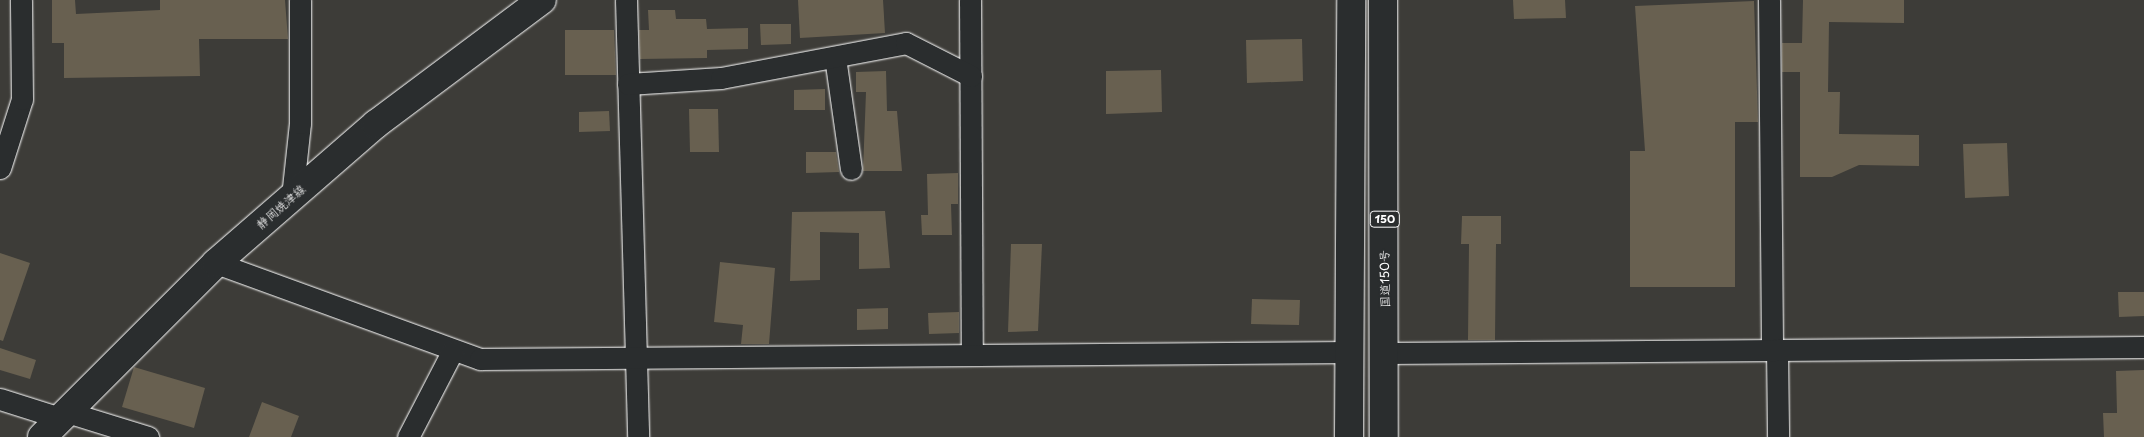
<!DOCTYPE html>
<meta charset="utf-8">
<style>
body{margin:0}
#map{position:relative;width:2144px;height:437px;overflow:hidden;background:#3d3c38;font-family:"Playpen Sans","Klee One",sans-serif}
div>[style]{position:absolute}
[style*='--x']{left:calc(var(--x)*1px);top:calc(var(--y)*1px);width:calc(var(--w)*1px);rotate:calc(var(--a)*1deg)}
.building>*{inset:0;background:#686050}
.roads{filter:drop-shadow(0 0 1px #fff) drop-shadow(0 0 1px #fff)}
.minor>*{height:21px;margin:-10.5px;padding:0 10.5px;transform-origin:10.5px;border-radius:10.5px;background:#2a2d2e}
.secondary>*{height:28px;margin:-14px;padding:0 14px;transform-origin:14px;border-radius:14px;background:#2a2d2e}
.trunk>*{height:28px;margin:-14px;padding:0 14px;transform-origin:14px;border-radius:14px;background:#2a2d2e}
span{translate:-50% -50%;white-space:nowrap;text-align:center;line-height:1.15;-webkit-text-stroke:4px #2a2d2e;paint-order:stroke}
.shield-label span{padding:1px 4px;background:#2a2d2e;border:1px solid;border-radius:4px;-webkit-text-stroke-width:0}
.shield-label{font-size:11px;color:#fff;font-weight:700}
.street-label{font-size:12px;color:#fff}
</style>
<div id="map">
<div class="building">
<i style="clip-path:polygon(52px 0,75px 0,76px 14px,160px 10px,160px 0,285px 0,288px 39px,199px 39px,200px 76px,64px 78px,64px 43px,52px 43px)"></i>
<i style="clip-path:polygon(798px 0,883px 0,885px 33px,800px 38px)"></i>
<i style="clip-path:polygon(1513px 0,1565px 0,1566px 18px,1514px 19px)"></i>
<i style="clip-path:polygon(1803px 0,1904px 0,1904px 23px,1829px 22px,1828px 92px,1840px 92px,1839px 134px,1919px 135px,1919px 166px,1859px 165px,1832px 177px,1800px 177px,1800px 72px,1782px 72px,1782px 43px,1802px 43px)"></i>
<i style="clip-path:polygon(1754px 1px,1758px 122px,1735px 122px,1735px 287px,1630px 287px,1630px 151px,1645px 151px,1635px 6px)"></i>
<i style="clip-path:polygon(648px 10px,675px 10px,676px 19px,706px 19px,707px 29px,748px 28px,748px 49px,707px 50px,707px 58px,640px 59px,639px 30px,649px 30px)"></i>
<i style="clip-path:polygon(760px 24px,791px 24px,791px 44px,761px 45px)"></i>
<i style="clip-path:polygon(565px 30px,614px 30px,616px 75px,565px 75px)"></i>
<i style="clip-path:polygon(1302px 39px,1303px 81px,1247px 83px,1246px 40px)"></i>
<i style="clip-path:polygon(1161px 70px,1162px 112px,1106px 114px,1106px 71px)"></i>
<i style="clip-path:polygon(886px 71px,887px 111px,897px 111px,902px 171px,863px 171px,866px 92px,856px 92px,856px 72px)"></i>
<i style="clip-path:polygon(825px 89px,825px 110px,794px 110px,794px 90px)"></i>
<i style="clip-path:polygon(689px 109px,718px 109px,719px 152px,690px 152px)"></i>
<i style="clip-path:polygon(609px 111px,610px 131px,579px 132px,579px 112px)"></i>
<i style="clip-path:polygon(2007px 143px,2009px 196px,1965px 198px,1963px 144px)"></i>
<i style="clip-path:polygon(806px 152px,836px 152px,839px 172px,806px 173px)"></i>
<i style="clip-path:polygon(958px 173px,958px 204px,951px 204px,952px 235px,922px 235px,921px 215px,928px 215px,927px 174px)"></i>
<i style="clip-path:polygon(885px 211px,890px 268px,859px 269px,859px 233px,820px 232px,820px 280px,790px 281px,792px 212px)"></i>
<i style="clip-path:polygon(1462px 216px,1501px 216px,1501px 244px,1496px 244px,1495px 340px,1468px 340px,1469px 244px,1461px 244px)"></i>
<i style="clip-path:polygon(1011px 244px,1042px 244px,1038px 331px,1008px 332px)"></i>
<i style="clip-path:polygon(0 253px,30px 263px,3px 341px,0 340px)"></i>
<i style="clip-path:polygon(720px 262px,775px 268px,769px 344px,741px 344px,743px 325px,714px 322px)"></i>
<i style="clip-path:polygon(2118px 292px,2144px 292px,2144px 316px,2119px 317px)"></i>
<i style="clip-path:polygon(1252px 299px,1300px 300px,1299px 325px,1251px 324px)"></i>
<i style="clip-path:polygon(888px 308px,888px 329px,857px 330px,857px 309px)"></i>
<i style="clip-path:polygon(959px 312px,959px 333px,929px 334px,928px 313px)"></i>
<i style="clip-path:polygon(0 348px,36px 360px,30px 379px,0 370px)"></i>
<i style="clip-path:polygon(134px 367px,205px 388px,194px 428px,122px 407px)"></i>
<i style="clip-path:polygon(2144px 370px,2144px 437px,2104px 437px,2103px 413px,2117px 413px,2116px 371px)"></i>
<i style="clip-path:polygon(262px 402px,299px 416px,291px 437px,249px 437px)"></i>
</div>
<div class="roads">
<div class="minor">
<i style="--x:626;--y:0;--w:437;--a:88.4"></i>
<i style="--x:970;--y:0;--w:355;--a:89.7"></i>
<i style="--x:1769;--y:0;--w:349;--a:89.5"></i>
<i style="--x:835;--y:57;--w:113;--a:81.9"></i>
<i style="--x:628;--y:84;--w:93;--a:-3.7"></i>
<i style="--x:721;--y:78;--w:188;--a:-10.7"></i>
<i style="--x:906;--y:43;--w:73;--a:26.9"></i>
<i style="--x:0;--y:168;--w:72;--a:-72.3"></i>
<i style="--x:22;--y:99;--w:99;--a:-90.6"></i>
<i style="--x:292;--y:197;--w:74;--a:-83.8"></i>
<i style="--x:300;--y:123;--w:123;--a:-90"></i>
<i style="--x:216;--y:263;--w:281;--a:20"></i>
<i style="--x:480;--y:359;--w:870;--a:-0.46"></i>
<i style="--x:1777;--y:349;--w:88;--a:89.3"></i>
<i style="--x:1386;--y:353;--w:758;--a:-0.45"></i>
<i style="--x:0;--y:399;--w:63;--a:17.6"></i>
<i style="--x:67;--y:412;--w:85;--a:17.2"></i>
<i style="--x:408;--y:437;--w:96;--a:-62.6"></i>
</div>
<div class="secondary">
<i style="--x:42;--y:437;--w:246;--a:-45"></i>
<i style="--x:216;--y:263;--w:212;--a:-41"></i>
<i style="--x:376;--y:124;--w:207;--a:-36.8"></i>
</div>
<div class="trunk">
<i style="--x:1383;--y:0;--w:437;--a:89.9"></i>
<i style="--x:1349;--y:437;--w:437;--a:-89.7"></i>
</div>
</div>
<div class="shield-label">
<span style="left:1385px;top:219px">150</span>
</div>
<div class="street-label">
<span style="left:281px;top:207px;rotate:-41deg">静岡焼津線</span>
<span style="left:1385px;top:279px;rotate:-91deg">国道150号</span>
</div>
</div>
